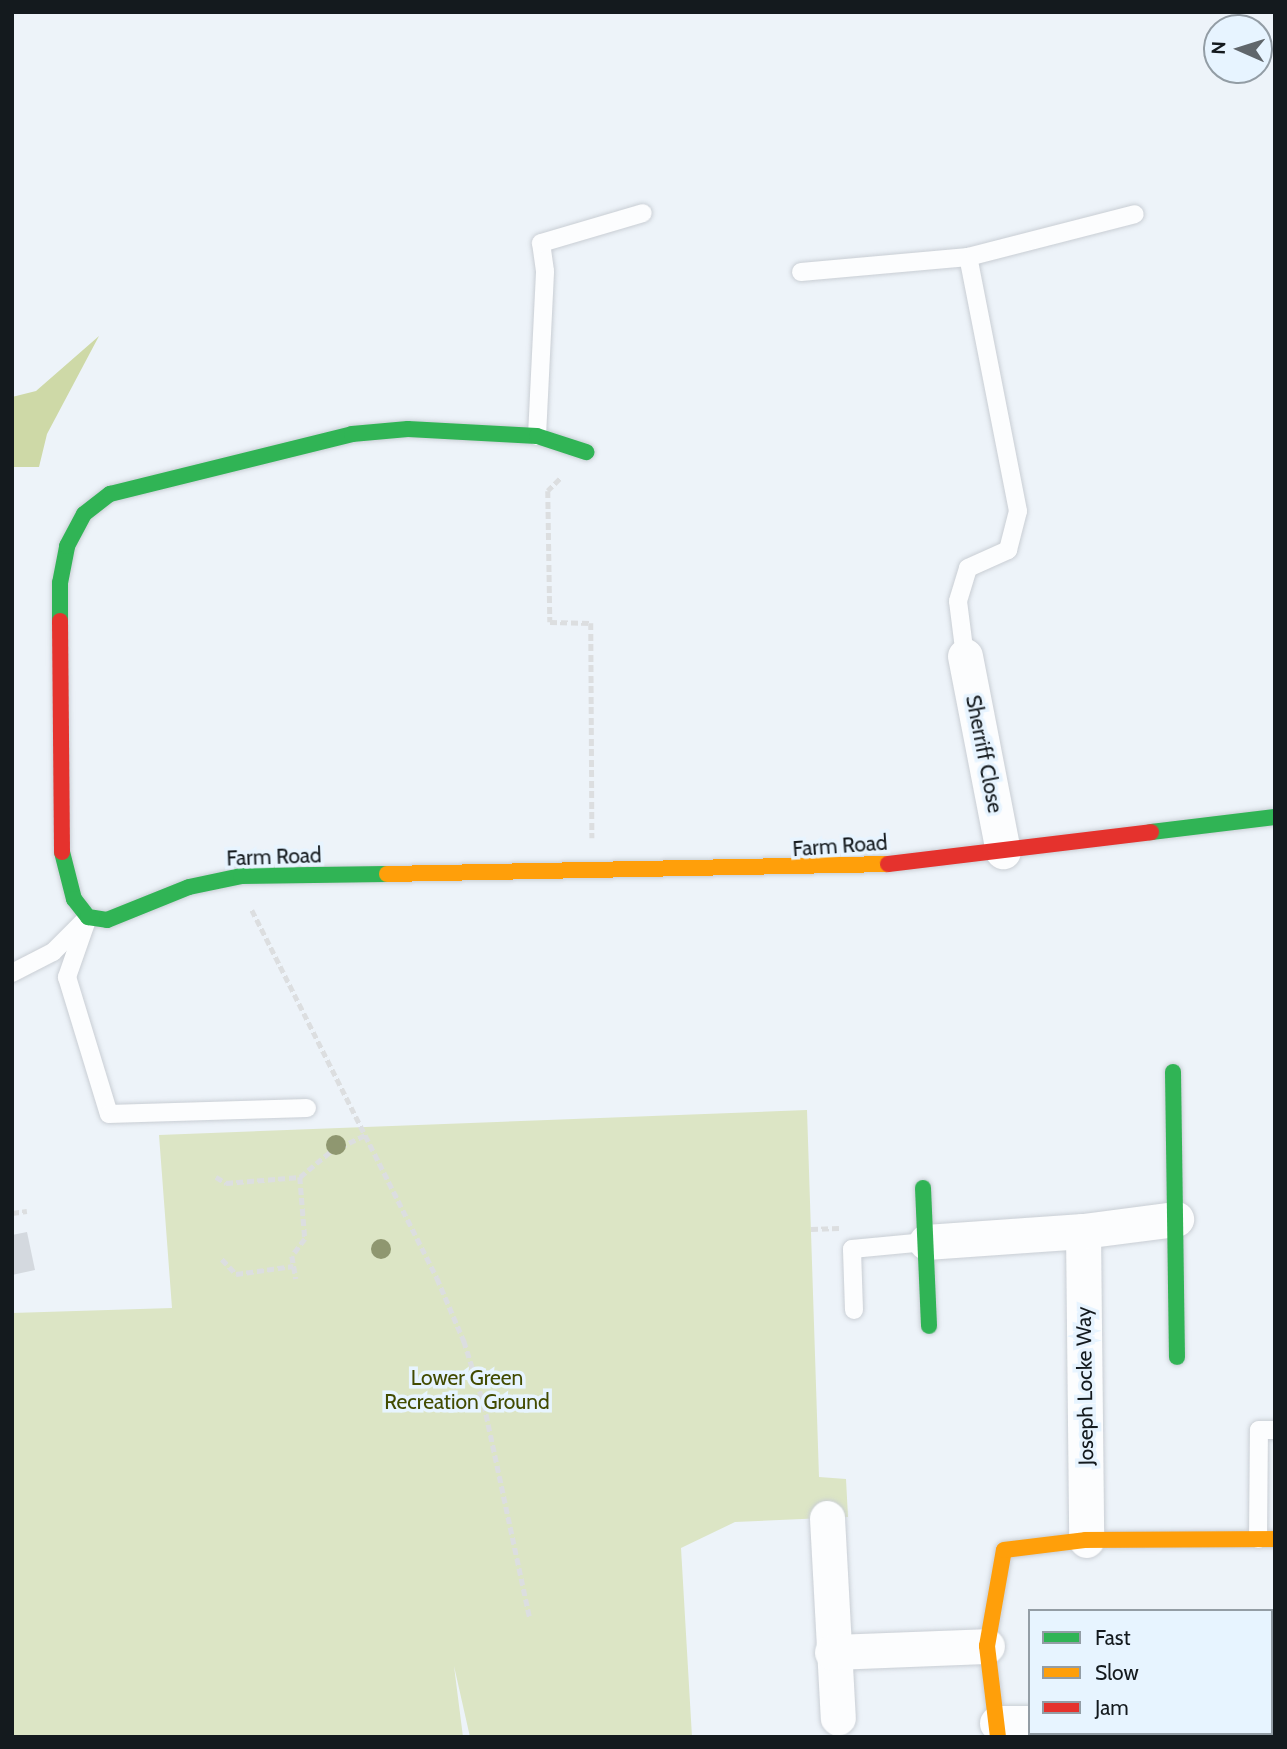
<!DOCTYPE html>
<style>
body{margin:0}
#map{position:relative;width:1287px;height:1749px;overflow:hidden;background:#edf3f9;font-family:Cabin,sans-serif}
div>[style]{position:absolute}
[style*='--x']{left:calc(var(--x)*1px);top:calc(var(--y)*1px);width:calc(var(--w)*1px);rotate:calc(var(--a)*1deg)}
.green>*{inset:0;background:#dce5c5}
.forest>*{inset:0;background:#ced9a7}
.building>*{inset:0;background:#d4d9df}
.path>*{height:4.5px;margin-top:-2.25px;transform-origin:0;background:repeating-linear-gradient(90deg,#dcdee0 0 7px,transparent 0 10.5px)}
.roads{filter:drop-shadow(0 0 2px #c9ced4) drop-shadow(0 0 2px #c9ced4)}
.lane>*{height:18px;margin:-9px;padding:0 9px;transform-origin:9px;border-radius:9px;background:#fcfdfe}
.street>*{height:35px;margin:-17.5px;padding:0 17.5px;transform-origin:17.5px;border-radius:17.5px;background:#fcfdfe}
.fast>*{height:16px;margin:-8px;padding:0 8px;transform-origin:8px;border-radius:8px;background:#30b455}
.slow>*{height:16px;margin:-8px;padding:0 8px;transform-origin:8px;border-radius:8px;background:#ff9f0a}
.jam>*{height:16px;margin:-8px;padding:0 8px;transform-origin:8px;border-radius:8px;background:#e5322d}
.trees>*{width:20px;height:20px;margin:-10px;border-radius:50%;background:#8f9770}
span{translate:-50% -50%;white-space:nowrap;text-align:center;line-height:1.15;-webkit-text-stroke:7px #e7f4ff;paint-order:stroke}
.street-label{font-size:21px;color:#141a1e}
.park-label{font-size:21px;color:#424b00}
.frame{position:absolute;inset:0;border:14px solid #141a1e;pointer-events:none}
.legend{position:absolute;left:1028px;top:1609px;width:245px;height:126px;box-sizing:border-box;background:#e7f4ff;border:2px solid #939da5;margin:0;padding:9px 12px;list-style:none;font-size:21px;color:#141a1e}
.legend li{display:flex;align-items:center;gap:14px;height:35px}
.legend b{width:35px;border:2px solid #939da5}
.north{position:absolute;left:1203px;top:14px;width:70px;height:70px;box-sizing:border-box;background:#e7f4ff;border:2px solid #939da5;border-radius:50%;rotate:273deg;font-size:19px;font-weight:700;line-height:28px;text-align:center;color:#141a1e}
.north::after{content:'';display:block;margin:auto;width:24px;height:32px;background:#60666b;clip-path:polygon(50% 0,100% 100%,50% 72%,0 100%)}
</style>
<div id="map">
<div class="green">
<i style="clip-path:polygon(807px 1110px,819px 1477px,846px 1479px,848px 1517px,735px 1522px,681px 1548px,692px 1737px,470px 1737px,454px 1666px,463px 1737px,12px 1737px,12px 1313px,172px 1308px,159px 1135px)"></i>
</div>
<div class="forest">
<i style="clip-path:polygon(99px 336px,47px 434px,39px 467px,12px 467px,12px 397px,36px 391px)"></i>
</div>
<div class="building">
<i style="clip-path:polygon(27px 1232px,35px 1270px,12px 1275px,12px 1235px)"></i>
</div>
<div class="path">
<i style="--x:560;--y:479;--w:17;--a:135"></i>
<i style="--x:548;--y:491;--w:131;--a:89.1"></i>
<i style="--x:550;--y:622;--w:41;--a:1.4"></i>
<i style="--x:591;--y:623;--w:215;--a:89.7"></i>
<i style="--x:252;--y:910;--w:412;--a:63.3"></i>
<i style="--x:437;--y:1278;--w:69;--a:66.8"></i>
<i style="--x:464;--y:1341;--w:66;--a:72.4"></i>
<i style="--x:484;--y:1404;--w:220;--a:77.9"></i>
<i style="--x:216;--y:1177;--w:12;--a:31"></i>
<i style="--x:226;--y:1183;--w:74;--a:-4.6"></i>
<i style="--x:300;--y:1177;--w:62;--a:85.4"></i>
<i style="--x:305;--y:1239;--w:21;--a:127"></i>
<i style="--x:292;--y:1256;--w:23;--a:80"></i>
<i style="--x:300;--y:1177;--w:39;--a:-40"></i>
<i style="--x:330;--y:1152;--w:39;--a:-26"></i>
<i style="--x:12;--y:1213;--w:15;--a:-8"></i>
<i style="--x:811;--y:1229;--w:28;--a:-2"></i>
<i style="--x:222;--y:1259;--w:21;--a:47"></i>
<i style="--x:236;--y:1274;--w:58;--a:-8"></i>
</div>
<div class="roads">
<div class="lane">
<i style="--x:801;--y:272;--w:168;--a:-5.1"></i>
<i style="--x:968;--y:257;--w:172;--a:-14.4"></i>
<i style="--x:537;--y:436;--w:165;--a:-87.2"></i>
<i style="--x:545;--y:271;--w:28;--a:-98"></i>
<i style="--x:541;--y:243;--w:106;--a:-16.4"></i>
<i style="--x:965;--y:656;--w:55;--a:-97.3"></i>
<i style="--x:958;--y:601;--w:34;--a:-73"></i>
<i style="--x:968;--y:568;--w:44;--a:-24.2"></i>
<i style="--x:1008;--y:550;--w:40;--a:-75.6"></i>
<i style="--x:1018;--y:511;--w:259;--a:-101.1"></i>
<i style="--x:88;--y:917;--w:64;--a:109.3"></i>
<i style="--x:67;--y:977;--w:143;--a:73"></i>
<i style="--x:109;--y:1114;--w:198;--a:-1.7"></i>
<i style="--x:12;--y:973;--w:46;--a:-27.1"></i>
<i style="--x:53;--y:952;--w:42;--a:-45"></i>
<i style="--x:854;--y:1310;--w:61;--a:-91.9"></i>
<i style="--x:852;--y:1249;--w:74;--a:-5.4"></i>
<i style="--x:1258;--y:1539;--w:109;--a:-89.5"></i>
<i style="--x:1259;--y:1430;--w:16;--a:0"></i>
<i style="--x:1271;--y:1670;--w:4;--a:0"></i>
</div>
<div class="street">
<i style="--x:965;--y:656;--w:199;--a:79"></i>
<i style="--x:1083;--y:1231;--w:309;--a:89.4"></i>
<i style="--x:926;--y:1242;--w:157;--a:-4"></i>
<i style="--x:1083;--y:1231;--w:94;--a:-7.4"></i>
<i style="--x:827;--y:1518;--w:200;--a:86.9"></i>
<i style="--x:832;--y:1652;--w:155;--a:-2.2"></i>
<i style="--x:997;--y:1723;--w:33;--a:0"></i>
</div>
<div class="fast">
<i style="--x:60;--y:621;--w:38;--a:-90"></i>
<i style="--x:60;--y:583;--w:38;--a:-79"></i>
<i style="--x:67;--y:546;--w:36;--a:-62"></i>
<i style="--x:84;--y:514;--w:33;--a:-38"></i>
<i style="--x:110;--y:494;--w:249;--a:-13.9"></i>
<i style="--x:352;--y:434;--w:56;--a:-5.1"></i>
<i style="--x:408;--y:429;--w:129;--a:3.1"></i>
<i style="--x:537;--y:436;--w:52;--a:18.1"></i>
<i style="--x:1151;--y:832;--w:125;--a:-6.9"></i>
<i style="--x:62;--y:852;--w:49;--a:75.7"></i>
<i style="--x:74;--y:899;--w:23;--a:52"></i>
<i style="--x:88;--y:917;--w:19;--a:9"></i>
<i style="--x:107;--y:920;--w:88;--a:-21.9"></i>
<i style="--x:189;--y:887;--w:53;--a:-11.9"></i>
<i style="--x:241;--y:876;--w:146;--a:-0.8"></i>
<i style="--x:1173;--y:1072;--w:285;--a:89.2"></i>
<i style="--x:923;--y:1188;--w:138;--a:87.5"></i>
</div>
<div class="slow">
<i style="--x:387;--y:874;--w:501;--a:-1.14"></i>
<i style="--x:998;--y:1737;--w:92;--a:-96.9"></i>
<i style="--x:987;--y:1646;--w:97;--a:-80"></i>
<i style="--x:1004;--y:1550;--w:83;--a:-7"></i>
<i style="--x:1086;--y:1540;--w:189;--a:-0.3"></i>
</div>
<div class="jam">
<i style="--x:60;--y:621;--w:231;--a:89.5"></i>
<i style="--x:888;--y:864;--w:265;--a:-6.9"></i>
</div>
</div>
<div class="trees">
<i style="left:336px;top:1145px"></i>
<i style="left:381px;top:1249px"></i>
</div>
<div class="street-label">
<span style="left:984px;top:754px;rotate:79deg">Sherriff Close</span>
<span style="left:840px;top:846px;rotate:-4deg">Farm Road</span>
<span style="left:274px;top:857px;rotate:-2deg">Farm Road</span>
<span style="left:1085px;top:1386px;rotate:-91deg">Joseph Locke Way</span>
</div>
<div class="park-label">
<span style="left:467px;top:1390px">Lower Green<br>Recreation Ground</span>
</div>
<div class="frame"></div>
<ul class="legend">
<li><b style="height:9px;background:#30b455"></b>Fast</li>
<li><b style="height:9px;background:#ff9f0a"></b>Slow</li>
<li><b style="height:9px;background:#e5322d"></b>Jam</li>
</ul>
<div class="north">N</div>
</div>
